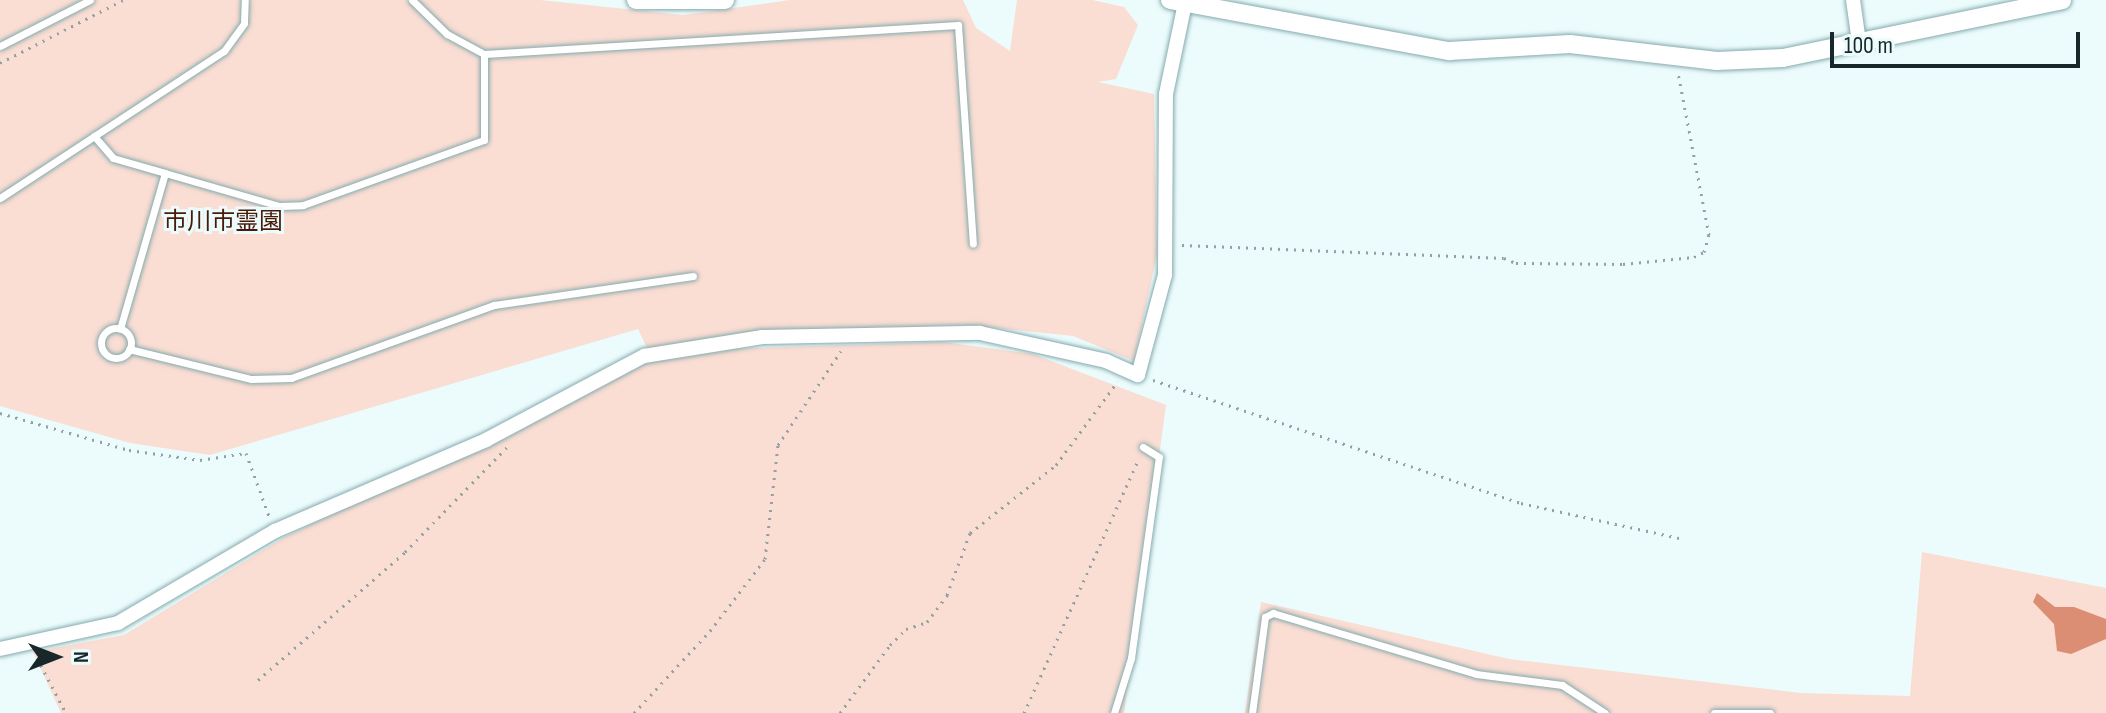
<!DOCTYPE html>
<meta charset="utf-8">
<style>
body{margin:0}
#map{position:relative;width:2106px;height:713px;overflow:hidden;background:#ecfcfd;font-family:"Sofia Sans Condensed","Noto Sans JP",sans-serif}
div>[style]{position:absolute}
[style*='--x']{left:calc(var(--x)*1px);top:calc(var(--y)*1px);width:calc(var(--w)*1px);rotate:calc(var(--a)*1deg)}
.green>*{inset:0;background:#faddd3}
.water>*{inset:0;background:#db8e74}
.path>*{height:3px;margin-top:-1.5px;transform-origin:0;background:repeating-linear-gradient(90deg,#92a1a3 0 2px,transparent 0 8px)}
.roads{filter:drop-shadow(0 0 2px #85abae) drop-shadow(0 0 2px #85abae)}
.service>*{height:7px;margin:-3.5px;padding:0 3.5px;transform-origin:3.5px;border-radius:3.5px;background:#fff}
.service>.ring{margin:-3.5px;padding:0;box-sizing:content-box;background:none;border:7px solid #fff;border-radius:50%}
.minor>*{height:14px;margin:-7px;padding:0 7px;transform-origin:7px;border-radius:7px;background:#fff}
.tertiary>*{height:18px;margin:-9px;padding:0 9px;transform-origin:9px;border-radius:9px;background:#fff}
span{translate:-50% -50%;white-space:nowrap;text-align:center;line-height:1.15;-webkit-text-stroke:6px #ecfcfd;paint-order:stroke}
.park-label{font-size:24px;color:#4a1a08}
.north{position:absolute;left:16px;top:617px;width:80px;height:80px;-webkit-text-stroke:6px #ecfcfd;paint-order:stroke;rotate:90deg;font-size:22px;font-weight:700;line-height:32px;text-align:center;color:#182729}
.north::after{content:'';display:block;margin:auto;width:28px;height:36px;background:#182729;clip-path:polygon(50% 0,100% 100%,50% 72%,0 100%)}
.scale{position:absolute;left:1830px;top:32px;width:250px;height:36px;box-sizing:border-box;border:4px solid #182729;border-top:0;padding-left:10px;font-size:24px;line-height:28px;white-space:nowrap;color:#182729;-webkit-text-stroke:6px #ecfcfd;paint-order:stroke}
</style>
<div id="map">
<div class="green">
<i style="clip-path:polygon(0 0,540px 0,683px 15px,790px 0,963px 0,976px 28px,1010px 51px,1017px 0,1092px 0,1124px 7px,1138px 25px,1116px 79px,1098px 82px,1154px 94px,1157px 255px,1134px 361px,1073px 336px,969px 325px,776px 331px,647px 348px,638px 329px,210px 455px,130px 443px,0 406px)"></i>
<i style="clip-path:polygon(943px 342px,1033px 354px,1166px 405px,1124px 713px,61px 713px,33px 652px,124px 635px,285px 537px,645px 363px,726px 349px)"></i>
<i style="clip-path:polygon(1922px 552px,2106px 588px,2106px 713px,1245px 713px,1261px 602px,1509px 659px,1801px 693px,1910px 696px)"></i>
</div>
<div class="water">
<i style="clip-path:polygon(2037px 593px,2055px 607px,2074px 607px,2106px 619px,2106px 639px,2071px 654px,2057px 651px,2054px 624px,2033px 602px)"></i>
</div>
<div class="path">
<i style="--x:0;--y:63;--w:138;--a:-27.1"></i>
<i style="--x:1182;--y:245;--w:322;--a:2.3"></i>
<i style="--x:1504;--y:258;--w:13;--a:23"></i>
<i style="--x:1516;--y:263;--w:107;--a:0.5"></i>
<i style="--x:1623;--y:264;--w:71;--a:-5.6"></i>
<i style="--x:1694;--y:257;--w:11;--a:-27"></i>
<i style="--x:1704;--y:252;--w:18;--a:-74"></i>
<i style="--x:1709;--y:235;--w:165;--a:-100.8"></i>
<i style="--x:1153;--y:380;--w:388;--a:18.5"></i>
<i style="--x:1521;--y:503;--w:162;--a:12.5"></i>
<i style="--x:0;--y:413;--w:134;--a:16"></i>
<i style="--x:129;--y:450;--w:72;--a:8"></i>
<i style="--x:200;--y:460;--w:47;--a:-8.7"></i>
<i style="--x:246;--y:453;--w:70;--a:70"></i>
<i style="--x:37;--y:658;--w:62;--a:62.2"></i>
<i style="--x:258;--y:680;--w:195;--a:-41"></i>
<i style="--x:405;--y:552;--w:146;--a:-45.8"></i>
<i style="--x:634;--y:713;--w:112;--a:-47.2"></i>
<i style="--x:710;--y:631;--w:91;--a:-52.6"></i>
<i style="--x:765;--y:559;--w:115;--a:-83.5"></i>
<i style="--x:778;--y:445;--w:113;--a:-56.2"></i>
<i style="--x:840;--y:713;--w:84;--a:-53.7"></i>
<i style="--x:890;--y:645;--w:23;--a:-45"></i>
<i style="--x:906;--y:629;--w:22;--a:-18"></i>
<i style="--x:927;--y:622;--w:34;--a:-53"></i>
<i style="--x:947;--y:595;--w:66;--a:-69.6"></i>
<i style="--x:970;--y:533;--w:110;--a:-38.3"></i>
<i style="--x:1056;--y:465;--w:104;--a:-53.6"></i>
<i style="--x:1024;--y:713;--w:280;--a:-65.7"></i>
</div>
<div class="roads">
<div class="service">
<i style="--x:412;--y:0;--w:49;--a:44.2"></i>
<i style="--x:447;--y:34;--w:42;--a:28.4"></i>
<i style="--x:484;--y:54;--w:475;--a:-3.5"></i>
<i style="--x:958;--y:25;--w:219;--a:86.1"></i>
<i style="--x:0;--y:46;--w:101;--a:-27.1"></i>
<i style="--x:94;--y:136;--w:29;--a:49"></i>
<i style="--x:113;--y:158;--w:54;--a:16.1"></i>
<i style="--x:165;--y:173;--w:162;--a:106.1"></i>
<i style="--x:165;--y:173;--w:119;--a:16.1"></i>
<i style="--x:279;--y:206;--w:24;--a:-2"></i>
<i style="--x:303;--y:205;--w:192;--a:-19.8"></i>
<i style="--x:484;--y:140;--w:86;--a:-90"></i>
<i style="--x:0;--y:198;--w:268;--a:-33.3"></i>
<i style="--x:224;--y:51;--w:34;--a:-54"></i>
<i style="--x:244;--y:23;--w:23;--a:-88"></i>
<i class="ring" style="left:101px;top:328px;width:23px;height:23px"></i>
<i style="--x:129;--y:349;--w:126;--a:13.8"></i>
<i style="--x:251;--y:379;--w:40;--a:-1.4"></i>
<i style="--x:291;--y:378;--w:216;--a:-19.8"></i>
<i style="--x:494;--y:305;--w:201;--a:-8.3"></i>
<i style="--x:1114;--y:713;--w:58;--a:-72.8"></i>
<i style="--x:1131;--y:658;--w:203;--a:-82.1"></i>
<i style="--x:1159;--y:457;--w:19;--a:-148"></i>
<i style="--x:1252;--y:713;--w:97;--a:-82.3"></i>
<i style="--x:1265;--y:617;--w:9;--a:-27"></i>
<i style="--x:1273;--y:613;--w:212;--a:16.7"></i>
<i style="--x:1476;--y:674;--w:87;--a:7.3"></i>
<i style="--x:1562;--y:685;--w:51;--a:33.1"></i>
<i style="--x:1714;--y:713;--w:56;--a:0"></i>
</div>
<div class="minor">
<i style="--x:1853;--y:0;--w:42;--a:81.9"></i>
<i style="--x:0;--y:649;--w:121;--a:-12.4"></i>
<i style="--x:118;--y:623;--w:182;--a:-30.4"></i>
<i style="--x:275;--y:531;--w:230;--a:-23.3"></i>
<i style="--x:486;--y:440;--w:179;--a:-28"></i>
<i style="--x:644;--y:356;--w:120;--a:-9.1"></i>
<i style="--x:762;--y:337;--w:218;--a:-1.1"></i>
<i style="--x:980;--y:333;--w:129;--a:12.5"></i>
<i style="--x:1106;--y:361;--w:35;--a:24"></i>
<i style="--x:1138;--y:375;--w:104;--a:-74.9"></i>
<i style="--x:1165;--y:275;--w:181;--a:-89.7"></i>
<i style="--x:1166;--y:94;--w:93;--a:-78.2"></i>
</div>
<div class="tertiary">
<i style="--x:636;--y:0;--w:89;--a:0"></i>
<i style="--x:1170;--y:0;--w:284;--a:10.4"></i>
<i style="--x:1449;--y:51;--w:121;--a:-3.3"></i>
<i style="--x:1570;--y:44;--w:148;--a:6.6"></i>
<i style="--x:1717;--y:61;--w:66;--a:-2.6"></i>
<i style="--x:1783;--y:58;--w:285;--a:-11.7"></i>
</div>
</div>
<div class="park-label">
<span style="left:223px;top:222px">市川市霊園</span>
</div>
<div class="north">N</div>
<div class="scale">100 m</div>
</div>
